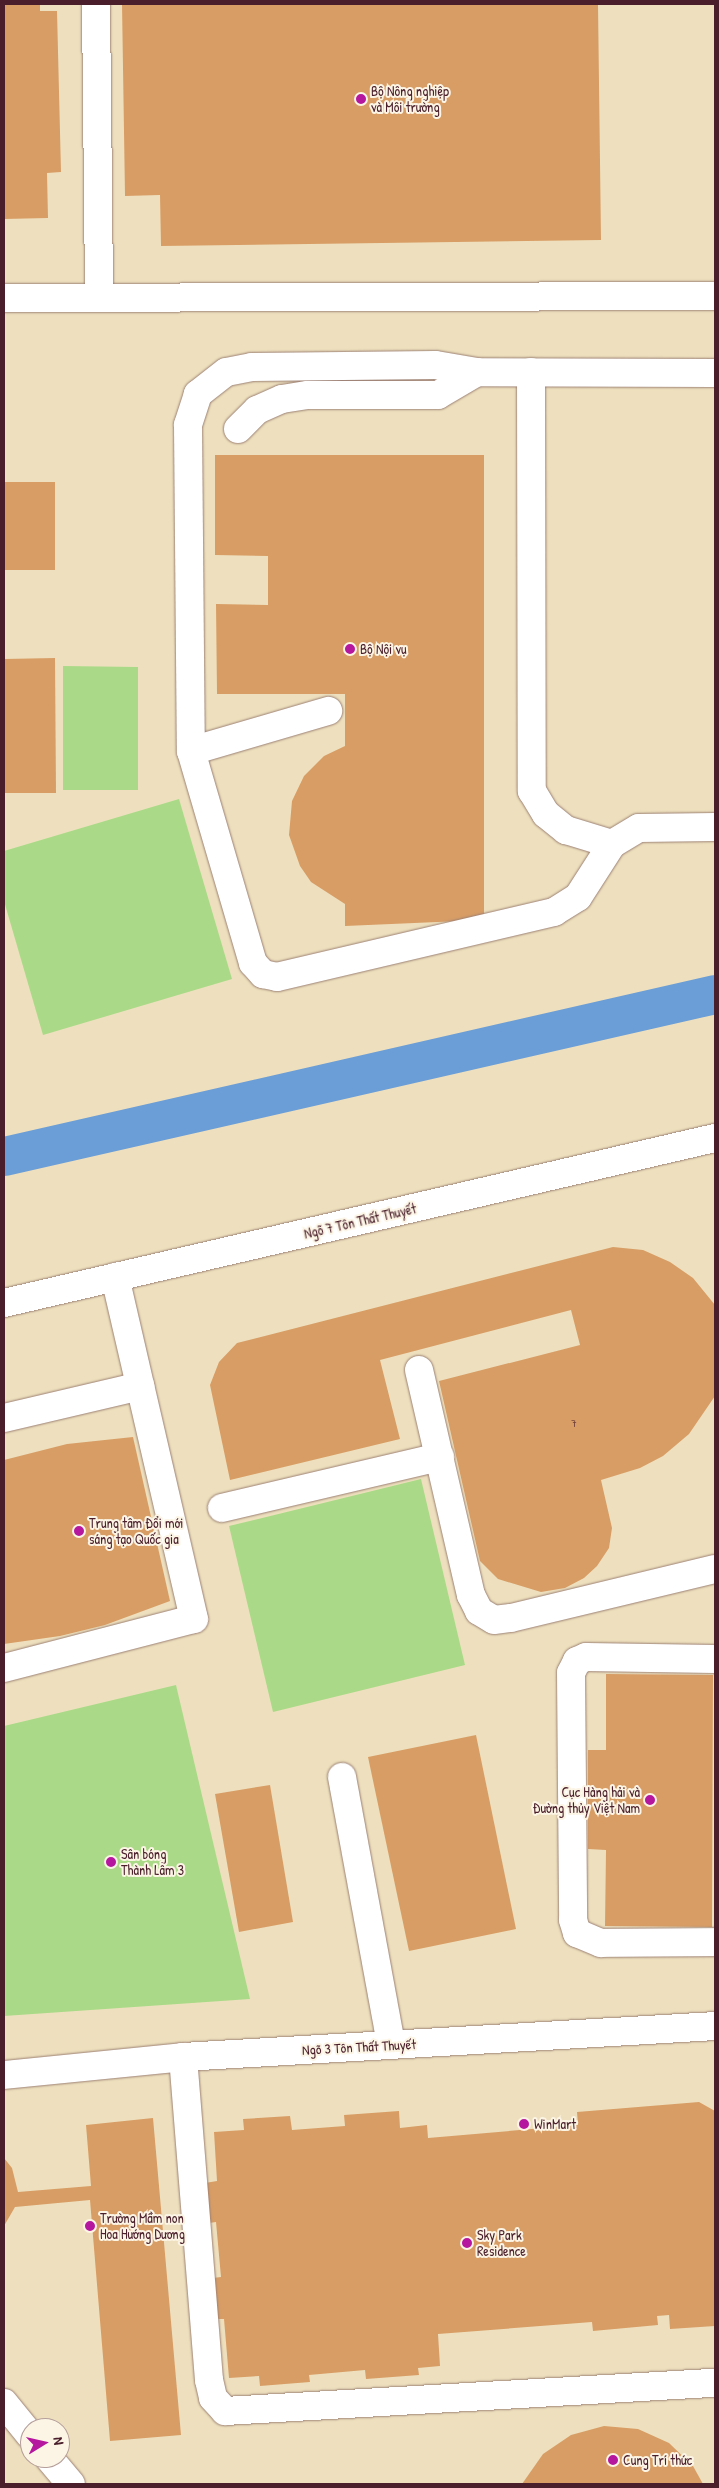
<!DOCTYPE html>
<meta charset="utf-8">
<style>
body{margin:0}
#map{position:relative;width:719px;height:2488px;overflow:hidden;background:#eee0be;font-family:"Patrick Hand",sans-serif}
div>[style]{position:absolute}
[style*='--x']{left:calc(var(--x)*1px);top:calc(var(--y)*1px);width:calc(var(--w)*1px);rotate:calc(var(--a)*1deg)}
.green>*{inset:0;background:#aada87}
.canal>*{height:39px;margin:-19.5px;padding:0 19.5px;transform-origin:19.5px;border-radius:19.5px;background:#6b9dd6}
.building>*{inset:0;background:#d89d65}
.roads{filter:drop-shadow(0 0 1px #9c8074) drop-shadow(0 0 1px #9c8074)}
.minor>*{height:28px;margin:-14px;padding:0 14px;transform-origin:14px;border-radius:14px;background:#fff}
.dots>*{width:14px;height:14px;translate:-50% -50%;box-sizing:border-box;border:2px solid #fcf5e5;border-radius:50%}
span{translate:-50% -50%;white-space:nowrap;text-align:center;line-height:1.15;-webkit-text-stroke:4px #fcf5e5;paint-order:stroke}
.number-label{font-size:11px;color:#6e3e3a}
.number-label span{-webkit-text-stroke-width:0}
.poi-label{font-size:14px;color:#4a1f2b}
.left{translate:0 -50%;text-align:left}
.right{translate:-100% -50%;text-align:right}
.street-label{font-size:14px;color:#4a1f2b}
.frame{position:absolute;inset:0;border:5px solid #4a1f2b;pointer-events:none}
.north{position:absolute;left:20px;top:2418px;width:50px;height:50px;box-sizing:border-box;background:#fcf5e5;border:1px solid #b59f9b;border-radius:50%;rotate:81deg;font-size:14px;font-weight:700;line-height:20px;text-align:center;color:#4a1f2b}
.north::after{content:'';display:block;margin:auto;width:18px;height:22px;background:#b5179e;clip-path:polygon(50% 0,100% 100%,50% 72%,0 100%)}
</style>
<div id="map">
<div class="green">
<i style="clip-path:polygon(63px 666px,138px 667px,138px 790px,63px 790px)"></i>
<i style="clip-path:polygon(179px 799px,232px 979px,43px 1035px,4px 901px,4px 851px)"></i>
<i style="clip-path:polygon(421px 1479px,465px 1665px,273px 1712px,229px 1526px)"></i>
<i style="clip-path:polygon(176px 1685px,250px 1999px,4px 2016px,4px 1726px)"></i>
</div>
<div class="canal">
<i style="--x:4;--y:1156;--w:729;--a:-12.84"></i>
</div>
<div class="building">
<i style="clip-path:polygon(4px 4px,40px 4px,40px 11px,57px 11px,61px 172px,47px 173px,48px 218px,4px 219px)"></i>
<i style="clip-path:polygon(122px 4px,598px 4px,601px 240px,161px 246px,160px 195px,125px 196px)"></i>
<i style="clip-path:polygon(215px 455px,484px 455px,484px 920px,345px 926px,345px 904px,311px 882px,300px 866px,289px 835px,292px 801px,304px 776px,324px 756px,345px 746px,345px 694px,217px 694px,216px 604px,268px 605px,268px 556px,215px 555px)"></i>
<i style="clip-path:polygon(4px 482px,55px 482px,55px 570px,4px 570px)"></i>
<i style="clip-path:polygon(55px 658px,56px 793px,4px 793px,4px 659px)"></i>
<i style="clip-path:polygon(613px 1247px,643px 1250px,670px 1262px,693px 1278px,715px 1305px,715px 1396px,689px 1434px,663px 1456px,640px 1468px,601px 1480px,612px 1528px,609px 1548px,597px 1566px,584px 1578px,565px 1588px,541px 1592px,498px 1579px,480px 1561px,439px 1381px,580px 1345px,571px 1310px,380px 1360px,400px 1439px,230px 1480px,210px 1385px,219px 1362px,237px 1343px)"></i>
<i style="clip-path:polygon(133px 1437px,170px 1601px,105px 1625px,60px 1636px,4px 1644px,4px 1460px,67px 1444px)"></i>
<i style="clip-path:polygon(606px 1674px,713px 1675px,712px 1927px,605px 1926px,606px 1850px,588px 1849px,588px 1750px,606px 1750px)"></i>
<i style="clip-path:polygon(476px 1735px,516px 1929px,409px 1951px,368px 1757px)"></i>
<i style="clip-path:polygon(270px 1785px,293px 1922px,239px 1932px,215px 1794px)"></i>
<i style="clip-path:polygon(699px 2102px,715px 2111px,715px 2326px,670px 2329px,669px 2315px,657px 2316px,658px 2325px,593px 2331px,592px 2322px,438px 2334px,440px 2366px,418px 2368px,419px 2375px,366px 2379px,365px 2370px,309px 2375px,310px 2382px,260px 2386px,259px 2376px,229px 2378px,224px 2319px,216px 2319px,213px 2278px,221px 2277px,216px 2222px,209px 2223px,205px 2183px,217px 2181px,214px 2132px,244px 2130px,243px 2119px,290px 2116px,292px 2130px,345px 2126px,344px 2115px,399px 2111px,400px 2128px,427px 2125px,428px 2138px,578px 2125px,577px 2112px)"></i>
<i style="clip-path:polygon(153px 2118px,181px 2435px,110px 2441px,90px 2200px,15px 2207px,4px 2226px,4px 2158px,12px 2168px,18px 2192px,91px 2186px,86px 2125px)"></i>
<i style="clip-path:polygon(604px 2426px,638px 2429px,669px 2443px,693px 2466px,703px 2484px,522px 2484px,543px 2454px,571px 2435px)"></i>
</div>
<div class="roads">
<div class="minor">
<i style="--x:96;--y:4;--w:294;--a:89.4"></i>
<i style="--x:4;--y:298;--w:711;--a:-0.16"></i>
<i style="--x:531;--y:372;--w:419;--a:89.9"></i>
<i style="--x:532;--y:791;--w:27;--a:59"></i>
<i style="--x:546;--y:814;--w:26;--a:39"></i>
<i style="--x:566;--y:830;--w:48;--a:16.9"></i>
<i style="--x:715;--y:373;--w:238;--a:-179.8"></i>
<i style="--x:477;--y:372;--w:43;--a:-170.5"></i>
<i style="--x:435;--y:365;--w:183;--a:179.4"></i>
<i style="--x:252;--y:367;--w:26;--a:169"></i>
<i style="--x:226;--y:372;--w:36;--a:142"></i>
<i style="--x:198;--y:394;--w:33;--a:108"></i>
<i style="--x:188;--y:425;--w:326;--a:89.5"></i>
<i style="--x:191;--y:751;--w:221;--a:73.7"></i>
<i style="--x:253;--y:963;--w:15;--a:48"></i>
<i style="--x:263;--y:974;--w:14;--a:12"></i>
<i style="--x:277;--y:977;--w:285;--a:-13.2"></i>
<i style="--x:554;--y:912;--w:28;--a:-32"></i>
<i style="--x:578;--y:897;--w:63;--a:-57.3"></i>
<i style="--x:612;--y:844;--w:31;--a:-31"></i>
<i style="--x:639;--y:828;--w:76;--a:-0.8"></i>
<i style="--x:238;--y:429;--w:27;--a:-45"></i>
<i style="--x:257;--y:410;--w:27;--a:-24"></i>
<i style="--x:282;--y:399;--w:26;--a:-9"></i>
<i style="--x:308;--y:395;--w:130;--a:0"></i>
<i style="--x:438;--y:395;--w:45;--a:-30.5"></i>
<i style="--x:191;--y:751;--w:143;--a:-16.3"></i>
<i style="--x:4;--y:1303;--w:730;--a:-13.07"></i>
<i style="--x:419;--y:1370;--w:231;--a:77"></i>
<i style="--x:471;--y:1595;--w:18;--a:63"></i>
<i style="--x:479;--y:1611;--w:17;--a:31"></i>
<i style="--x:494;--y:1620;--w:17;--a:-7"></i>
<i style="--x:511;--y:1618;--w:210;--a:-13.5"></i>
<i style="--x:4;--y:1418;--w:140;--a:-13.2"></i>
<i style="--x:222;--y:1508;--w:224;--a:-13.2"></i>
<i style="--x:715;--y:1659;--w:129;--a:-179.1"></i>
<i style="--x:586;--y:1657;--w:10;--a:156"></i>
<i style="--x:577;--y:1661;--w:13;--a:117"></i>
<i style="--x:571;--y:1673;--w:247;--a:89.5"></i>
<i style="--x:573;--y:1920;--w:14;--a:73"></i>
<i style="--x:577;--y:1933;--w:26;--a:23"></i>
<i style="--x:601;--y:1943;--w:114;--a:-0.5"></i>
<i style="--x:4;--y:1668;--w:196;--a:-14.5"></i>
<i style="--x:194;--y:1619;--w:351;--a:-103"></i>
<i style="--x:342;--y:1777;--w:272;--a:79.6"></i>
<i style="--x:183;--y:2057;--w:324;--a:85.4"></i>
<i style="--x:209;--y:2380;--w:18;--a:77"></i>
<i style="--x:213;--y:2398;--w:18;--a:47"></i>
<i style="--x:225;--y:2411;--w:491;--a:-3.3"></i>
<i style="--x:4;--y:2075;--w:180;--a:-5.7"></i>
<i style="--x:183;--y:2057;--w:533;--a:-3.33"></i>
<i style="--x:4;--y:2403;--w:41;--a:50.9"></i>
<i style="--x:49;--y:2458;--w:34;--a:50"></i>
</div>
</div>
<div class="dots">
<i style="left:361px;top:99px;background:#b5179e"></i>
<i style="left:350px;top:649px;background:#b5179e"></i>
<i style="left:79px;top:1531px;background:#b5179e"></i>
<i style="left:650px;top:1800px;background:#b5179e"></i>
<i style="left:111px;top:1862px;background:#b5179e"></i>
<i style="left:524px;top:2124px;background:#b5179e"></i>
<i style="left:90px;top:2226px;background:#b5179e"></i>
<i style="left:467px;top:2243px;background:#b5179e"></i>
<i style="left:613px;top:2460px;background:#b5179e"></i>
</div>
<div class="number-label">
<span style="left:574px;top:1423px">7</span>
</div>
<div class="poi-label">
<span class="left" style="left:371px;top:99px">Bộ Nông nghiệp<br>và Môi trường</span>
<span class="left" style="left:360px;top:649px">Bộ Nội vụ</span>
<span class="left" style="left:89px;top:1531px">Trung tâm Đổi mới<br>sáng tạo Quốc gia</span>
<span class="right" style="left:640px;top:1800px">Cục Hàng hải và<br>Đường thủy Việt Nam</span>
<span class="left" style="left:121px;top:1862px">Sân bóng<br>Thành Lâm 3</span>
<span class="left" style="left:534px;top:2124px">WinMart</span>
<span class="left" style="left:100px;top:2226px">Trường Mầm non<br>Hoa Hướng Dương</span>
<span class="left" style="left:477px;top:2243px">Sky Park<br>Residence</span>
<span class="left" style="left:623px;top:2460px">Cung Trí thức</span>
</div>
<div class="street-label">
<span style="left:360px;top:1221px;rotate:-13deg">Ngõ 7 Tôn Thất Thuyết</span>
<span style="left:359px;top:2047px;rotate:-3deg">Ngõ 3 Tôn Thất Thuyết</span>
</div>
<div class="frame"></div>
<div class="north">N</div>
</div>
